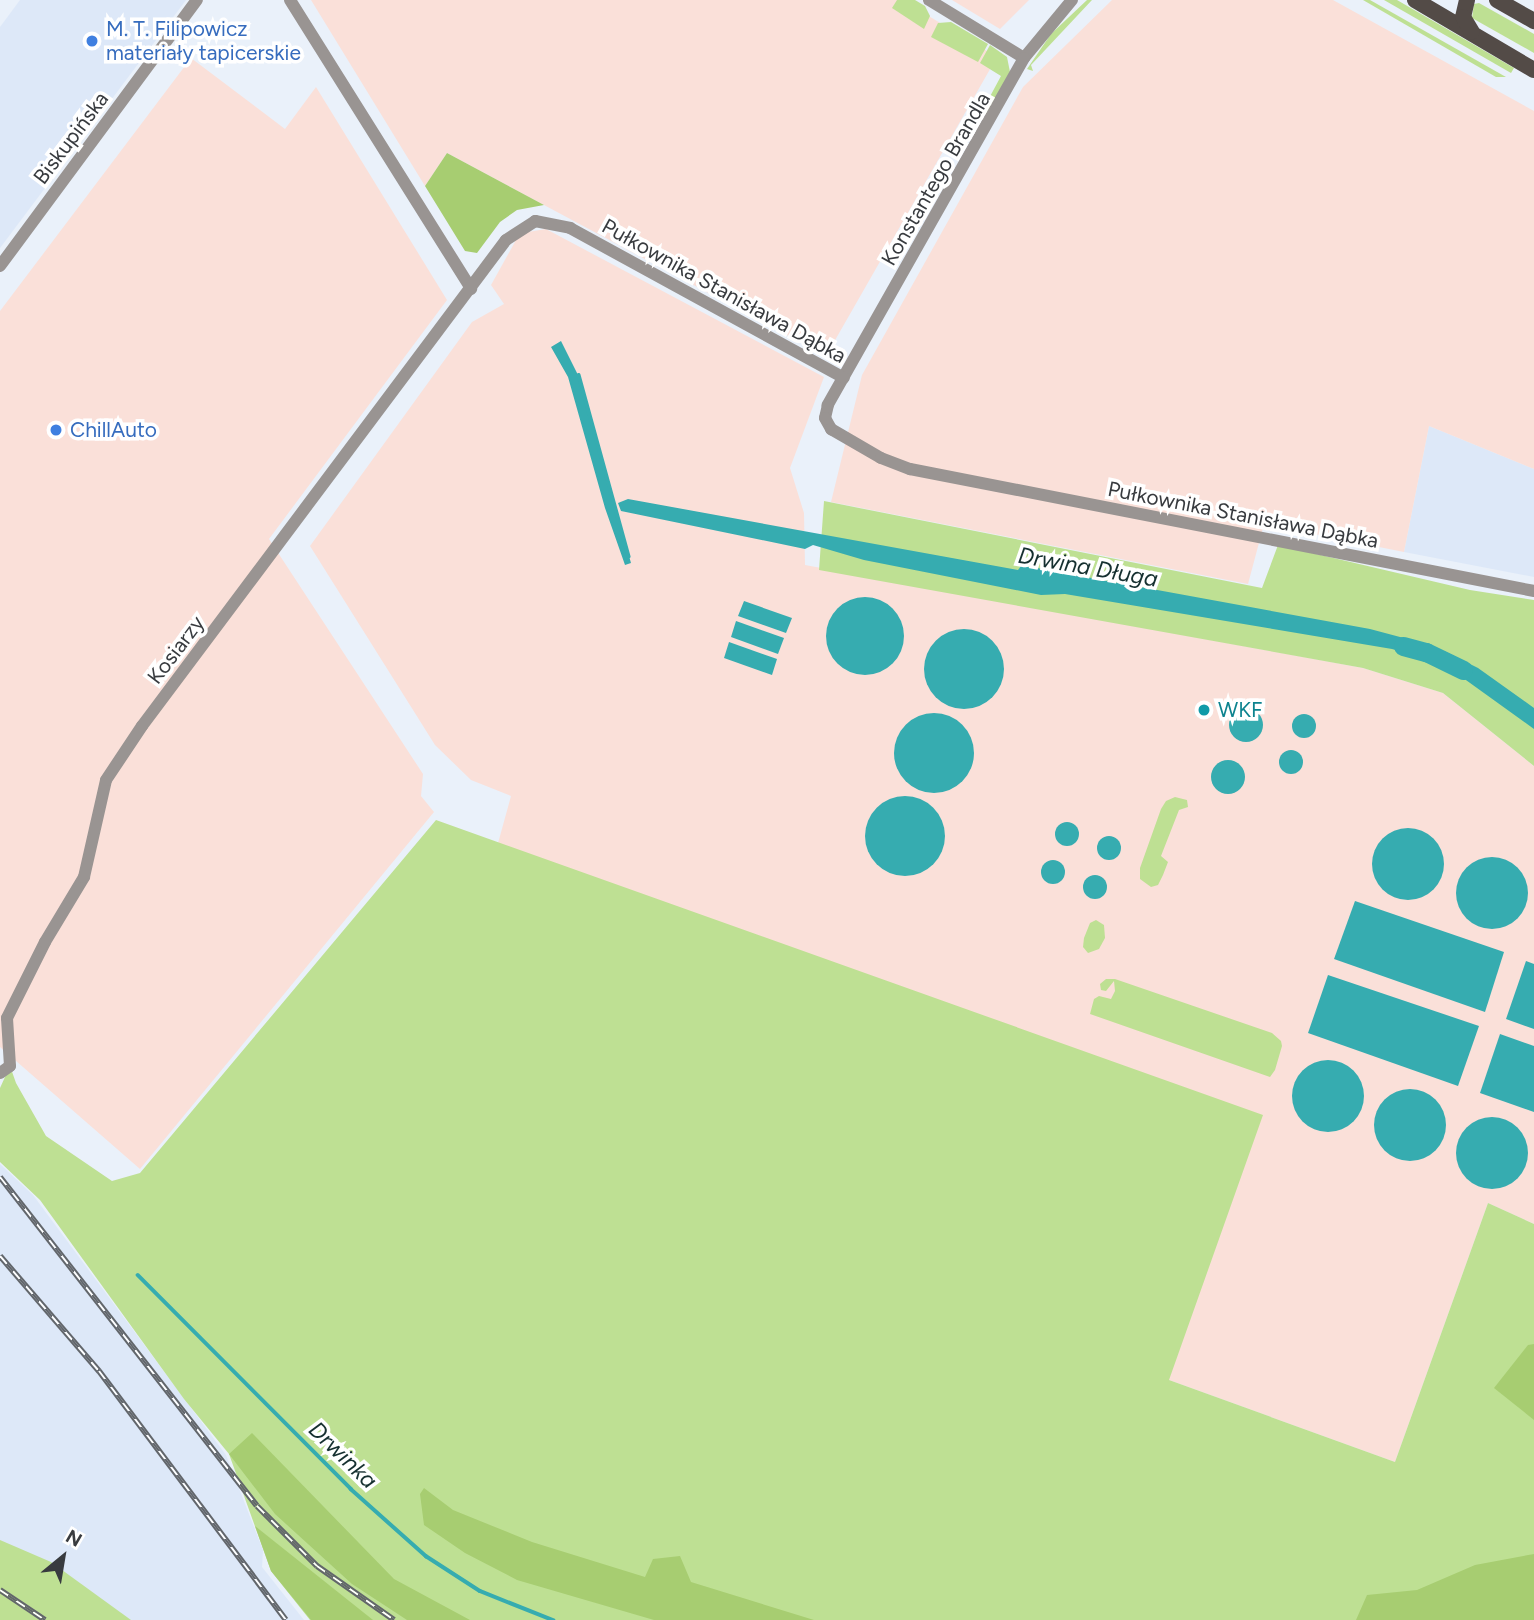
<!DOCTYPE html>
<meta charset="utf-8">
<style>
body{margin:0}
#map{position:relative;width:1534px;height:1620px;overflow:hidden;background:#eaf1fa;font-family:Figtree,sans-serif}
div>[style]{position:absolute}
[style*='--x']{left:calc(var(--x)*1px);top:calc(var(--y)*1px);width:calc(var(--w)*1px);rotate:calc(var(--a)*1deg)}
.built>*{inset:0;background:#dde8f8}
.industrial>*{inset:0;background:#fae0d9}
.green>*{inset:0;background:#bee093}
.forest>*{inset:0;background:#a7cd71}
.water>*{inset:0;background:#36acb0}
.round{border-radius:50%}
.stream>*{height:3.5px;margin:-1.75px;padding:0 1.75px;transform-origin:1.75px;border-radius:1.75px;background:#36acb0}
.river>*{height:19px;margin:-9.5px;padding:0 9.5px;transform-origin:9.5px;border-radius:9.5px;background:#36acb0}
.minor>*{height:12px;margin:-6px;padding:0 6px;transform-origin:6px;border-radius:6px;background:#999492}
.major>*{height:16px;margin:-8px;padding:0 8px;transform-origin:8px;border-radius:8px;background:#534b47}
.rail>*{height:6px;margin-top:-3px;transform-origin:0;background:repeating-linear-gradient(90deg,#fff 0 10px,#62666b 0 20px);box-sizing:border-box;border-block:2px solid #62666b}
.dots>*{width:19px;height:19px;translate:-50% -50%;box-sizing:border-box;border:4px solid #fff;border-radius:50%}
span{translate:-50% -50%;white-space:nowrap;text-align:center;line-height:1.15;-webkit-text-stroke:7px #fff;paint-order:stroke}
.shop-label{font-size:21px;color:#366cbe}
.left{translate:0 -50%;text-align:left}
.street-label{font-size:21px;color:#383b3f}
.culture-label{font-size:21px;color:#0d838f}
.water-label{font-size:23px;color:#163030;font-style:italic}
.north{position:absolute;left:28px;top:1522px;width:70px;height:70px;-webkit-text-stroke:5px #fff;paint-order:stroke;rotate:30deg;font-size:19px;font-weight:700;line-height:28px;text-align:center;color:#383b3f}
.north::after{content:'';display:block;margin:auto;width:24px;height:32px;background:#383b3f;clip-path:polygon(50% 0,100% 100%,50% 72%,0 100%)}
</style>
<div id="map">
<div class="built">
<i style="clip-path:polygon(20px 0,186px 0,0 248px,0 27px)"></i>
<i style="clip-path:polygon(1429px 426px,1534px 469px,1534px 577px,1404px 552px)"></i>
<i style="clip-path:polygon(0 1164px,33px 1195px,226px 1455px,263px 1550px,262px 1567px,304px 1620px,0 1620px)"></i>
</div>
<div class="industrial">
<i style="clip-path:polygon(311px 0,902px 0,997px 57px,826px 356px,447px 153px,425px 186px)"></i>
<i style="clip-path:polygon(952px 0,1029px 0,1000px 29px)"></i>
<i style="clip-path:polygon(1112px 0,1333px 0,1534px 111px,1534px 469px,1429px 426px,1404px 552px,1264px 524px,1248px 584px,831px 502px,862px 375px,1023px 87px)"></i>
<i style="clip-path:polygon(191px 58px,285px 129px,316px 87px,447px 300px,269px 539px,423px 774px,421px 796px,434px 812px,140px 1169px,0 1047px,0 311px)"></i>
<i style="clip-path:polygon(546px 229px,824px 377px,790px 468px,804px 513px,805px 565px,1363px 668px,1443px 693px,1534px 766px,1534px 1224px,1488px 1203px,1395px 1462px,1169px 1380px,495px 854px,511px 796px,471px 780px,435px 745px,310px 546px,472px 322px,504px 304px,491px 285px,516px 240px,528px 232px)"></i>
</div>
<div class="green">
<i style="clip-path:polygon(897px 0,915px 0,925px 6px,930px 16px,924px 29px,892px 8px)"></i>
<i style="clip-path:polygon(1087px 0,1092px 0,1031px 65px,1033px 71px,1027px 69px,1051px 34px)"></i>
<i style="clip-path:polygon(1363px 0,1370px 0,1506px 77px,1496px 77px)"></i>
<i style="clip-path:polygon(1384px 0,1397px 0,1514px 68px,1511px 73px)"></i>
<i style="clip-path:polygon(1479px 3px,1534px 34px,1534px 53px,1472px 18px,1474px 4px)"></i>
<i style="clip-path:polygon(951px 22px,988px 44px,978px 62px,931px 37px,938px 23px)"></i>
<i style="clip-path:polygon(990px 45px,1007px 57px,1010px 72px,987px 114px,979px 117px,1001px 76px,980px 63px)"></i>
<i style="clip-path:polygon(824px 501px,1262px 588px,1278px 545px,1470px 590px,1534px 600px,1534px 766px,1443px 693px,1363px 668px,819px 570px)"></i>
<i style="clip-path:polygon(1175px 797px,1187px 800px,1188px 807px,1179px 810px,1161px 856px,1168px 862px,1163px 875px,1158px 885px,1151px 887px,1140px 879px,1140px 868px,1161px 809px,1166px 801px)"></i>
<i style="clip-path:polygon(436px 820px,1263px 1115px,1169px 1380px,1395px 1462px,1488px 1203px,1534px 1224px,1534px 1620px,310px 1620px,271px 1571px,229px 1454px,184px 1399px,40px 1200px,0 1162px,0 1088px,10px 1066px,16px 1083px,46px 1136px,112px 1181px,140px 1173px)"></i>
<i style="clip-path:polygon(1096px 920px,1104px 925px,1105px 938px,1099px 949px,1088px 953px,1083px 947px,1084px 938px,1090px 923px)"></i>
<i style="clip-path:polygon(1106px 979px,1115px 979px,1272px 1033px,1281px 1041px,1282px 1046px,1275px 1070px,1270px 1077px,1090px 1014px,1094px 999px,1099px 996px,1111px 999px,1115px 991px,1114px 981px,1106px 991px,1101px 990px,1100px 984px)"></i>
<i style="clip-path:polygon(0 1540px,51px 1562px,131px 1620px,0 1620px)"></i>
</div>
<div class="forest">
<i style="clip-path:polygon(447px 153px,544px 205px,517px 210px,500px 222px,477px 253px,465px 251px,425px 186px)"></i>
<i style="clip-path:polygon(1534px 1344px,1534px 1420px,1494px 1388px,1528px 1345px)"></i>
<i style="clip-path:polygon(252px 1433px,394px 1579px,470px 1620px,407px 1620px,352px 1584px,275px 1514px,229px 1454px)"></i>
<i style="clip-path:polygon(424px 1488px,453px 1510px,532px 1542px,645px 1577px,653px 1559px,680px 1556px,691px 1582px,814px 1620px,654px 1620px,517px 1580px,465px 1553px,424px 1525px,420px 1494px)"></i>
<i style="clip-path:polygon(255px 1526px,373px 1620px,311px 1620px,271px 1571px)"></i>
<i style="clip-path:polygon(1534px 1554px,1534px 1620px,1356px 1620px,1367px 1595px,1417px 1590px,1475px 1565px)"></i>
</div>
<div class="water">
<i style="clip-path:polygon(561px 341px,578px 375px,631px 563px,625px 565px,605px 508px,568px 377px,551px 347px)"></i>
<i style="clip-path:polygon(628px 499px,1018px 570px,1021px 566px,1037px 568px,1370px 629px,1430px 645px,1424px 658px,1392px 649px,1065px 594px,1041px 595px,864px 560px,813px 545px,805px 549px,621px 511px,618px 503px)"></i>
<i class="round" style="left:826px;top:597px;width:78px;height:78px"></i>
<i style="clip-path:polygon(744px 601px,792px 618px,786px 633px,738px 616px)"></i>
<i style="clip-path:polygon(736px 621px,784px 638px,778px 654px,731px 637px)"></i>
<i class="round" style="left:924px;top:629px;width:80px;height:80px"></i>
<i style="clip-path:polygon(729px 642px,777px 659px,772px 675px,724px 658px)"></i>
<i style="clip-path:polygon(1444px 651px,1478px 668px,1534px 708px,1534px 729px,1452px 670px,1439px 666px)"></i>
<i class="round" style="left:1229px;top:708px;width:34px;height:34px"></i>
<i class="round" style="left:894px;top:713px;width:80px;height:80px"></i>
<i class="round" style="left:1292px;top:714px;width:24px;height:24px"></i>
<i class="round" style="left:1279px;top:750px;width:24px;height:24px"></i>
<i class="round" style="left:1211px;top:760px;width:34px;height:34px"></i>
<i class="round" style="left:865px;top:796px;width:80px;height:80px"></i>
<i class="round" style="left:1055px;top:822px;width:24px;height:24px"></i>
<i class="round" style="left:1372px;top:828px;width:72px;height:72px"></i>
<i class="round" style="left:1097px;top:836px;width:24px;height:24px"></i>
<i class="round" style="left:1456px;top:857px;width:72px;height:72px"></i>
<i class="round" style="left:1041px;top:860px;width:24px;height:24px"></i>
<i class="round" style="left:1083px;top:875px;width:24px;height:24px"></i>
<i style="clip-path:polygon(1355px 901px,1504px 952px,1485px 1012px,1334px 959px)"></i>
<i style="clip-path:polygon(1526px 961px,1534px 964px,1534px 1029px,1506px 1019px)"></i>
<i style="clip-path:polygon(1328px 975px,1479px 1026px,1458px 1086px,1308px 1033px)"></i>
<i style="clip-path:polygon(1500px 1034px,1534px 1046px,1534px 1112px,1480px 1093px)"></i>
<i class="round" style="left:1292px;top:1060px;width:72px;height:72px"></i>
<i class="round" style="left:1374px;top:1089px;width:72px;height:72px"></i>
<i class="round" style="left:1456px;top:1117px;width:72px;height:72px"></i>
</div>
<div class="stream">
<i style="--x:579;--y:375;--w:188;--a:74.6"></i>
<i style="--x:138;--y:1275;--w:302;--a:45.1"></i>
<i style="--x:351;--y:1489;--w:101;--a:41.8"></i>
<i style="--x:426;--y:1556;--w:64;--a:32.9"></i>
<i style="--x:480;--y:1591;--w:79;--a:21.7"></i>
</div>
<div class="river">
<i style="--x:1403;--y:646;--w:24;--a:15"></i>
<i style="--x:1426;--y:652;--w:41;--a:25.9"></i>
</div>
<div class="minor">
<i style="--x:290;--y:0;--w:341;--a:57.9"></i>
<i style="--x:929;--y:0;--w:111;--a:31.4"></i>
<i style="--x:1072;--y:0;--w:75;--a:129.6"></i>
<i style="--x:1024;--y:58;--w:399;--a:119.5"></i>
<i style="--x:828;--y:405;--w:13;--a:103"></i>
<i style="--x:825;--y:418;--w:13;--a:61"></i>
<i style="--x:831;--y:429;--w:58;--a:30.1"></i>
<i style="--x:881;--y:458;--w:31;--a:21"></i>
<i style="--x:910;--y:469;--w:636;--a:11.06"></i>
<i style="--x:0;--y:266;--w:331;--a:-53.5"></i>
<i style="--x:0;--y:1073;--w:12;--a:-35"></i>
<i style="--x:10;--y:1066;--w:48;--a:-93.6"></i>
<i style="--x:7;--y:1018;--w:85;--a:-63.4"></i>
<i style="--x:45;--y:942;--w:76;--a:-59"></i>
<i style="--x:84;--y:877;--w:99;--a:-77.2"></i>
<i style="--x:106;--y:780;--w:65;--a:-56.3"></i>
<i style="--x:142;--y:726;--w:607;--a:-53.17"></i>
<i style="--x:506;--y:240;--w:35;--a:-33"></i>
<i style="--x:535;--y:221;--w:36;--a:11"></i>
<i style="--x:570;--y:228;--w:312;--a:28.7"></i>
</div>
<div class="major">
<i style="--x:1415;--y:0;--w:138;--a:30.5"></i>
<i style="--x:1467;--y:0;--w:17;--a:103"></i>
<i style="--x:1463;--y:17;--w:17;--a:59"></i>
<i style="--x:1497;--y:0;--w:43;--a:29.6"></i>
</div>
<div class="rail">
<i style="--x:0;--y:1177;--w:417;--a:52"></i>
<i style="--x:257;--y:1506;--w:85;--a:45"></i>
<i style="--x:317;--y:1566;--w:94;--a:35"></i>
<i style="--x:0;--y:1256;--w:152;--a:49.3"></i>
<i style="--x:99;--y:1371;--w:311;--a:53.1"></i>
<i style="--x:0;--y:1590;--w:54;--a:33.7"></i>
</div>
<div class="dots">
<i style="left:92px;top:41px;background:#3f7fe0"></i>
<i style="left:56px;top:430px;background:#3f7fe0"></i>
<i style="left:1204px;top:710px;background:#0f9aa8"></i>
</div>
<div class="shop-label">
<span class="left" style="left:106px;top:41px">M. T. Filipowicz<br>materiały tapicerskie</span>
<span class="left" style="left:70px;top:430px">ChillAuto</span>
</div>
<div class="street-label">
<span style="left:71px;top:138px;rotate:-53deg">Biskupińska</span>
<span style="left:936px;top:179px;rotate:-60deg">Konstantego Brandla</span>
<span style="left:724px;top:291px;rotate:29deg">Pułkownika Stanisława Dąbka</span>
<span style="left:1243px;top:515px;rotate:11deg">Pułkownika Stanisława Dąbka</span>
<span style="left:176px;top:650px;rotate:-53deg">Kosiarzy</span>
</div>
<div class="culture-label">
<span class="left" style="left:1218px;top:710px">WKF</span>
</div>
<div class="water-label">
<span style="left:1088px;top:567px;rotate:10deg">Drwina Długa</span>
<span style="left:343px;top:1455px;rotate:44deg">Drwinka</span>
</div>
<div class="north">N</div>
</div>
